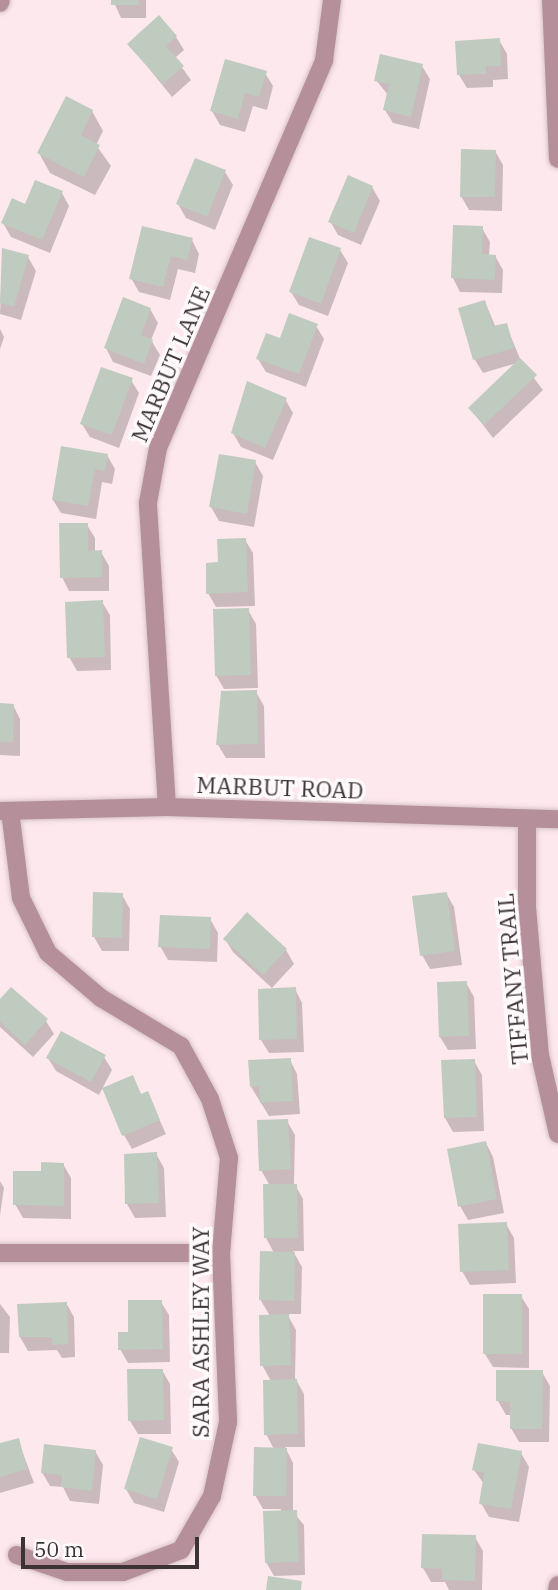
<!DOCTYPE html>
<style>
body{margin:0}
#map{position:relative;width:558px;height:1590px;overflow:hidden;background:#fde8ed;font-family:"IBM Plex Serif",serif}
div>[style]{position:absolute}
[style*='--x']{left:calc(var(--x)*1px);top:calc(var(--y)*1px);width:calc(var(--w)*1px);rotate:calc(var(--a)*1deg)}
.shadow>*{inset:0;background:#0003}
.building>*{inset:0;background:#becbbe}
.roads{filter:drop-shadow(0 0 2px #d6c4c8) drop-shadow(0 0 2px #d6c4c8)}
.minor>*{height:18px;margin:-9px;padding:0 9px;transform-origin:9px;border-radius:9px;background:#b58f99}
span{translate:-50% -50%;white-space:nowrap;text-align:center;line-height:1.15;-webkit-text-stroke:7px #fffafb;paint-order:stroke}
.street-label{font-size:23px;color:#3b3335}
.scale{position:absolute;left:21px;top:1537px;width:178px;height:32px;box-sizing:border-box;border:4px solid #3b3335;border-top:0;padding-left:9px;font-size:21px;line-height:24px;white-space:nowrap;color:#3b3335;-webkit-text-stroke:5px #fffafb;paint-order:stroke}
</style>
<div id="map">
<div class="shadow">
<i style="clip-path:polygon(113px 0,146px 0,146px 18px,121px 18px)"></i>
<i style="clip-path:polygon(176px 37px,184px 50px,175px 58px,191px 80px,172px 97px,129px 44px)"></i>
<i style="clip-path:polygon(499px 40px,507px 54px,508px 79px,493px 80px,493px 87px,467px 88px,459px 75px)"></i>
<i style="clip-path:polygon(422px 66px,430px 79px,419px 129px,393px 123px,385px 110px,388px 95px,376px 80px)"></i>
<i style="clip-path:polygon(265px 73px,273px 86px,267px 110px,253px 106px,245px 132px,220px 125px,212px 111px)"></i>
<i style="clip-path:polygon(92px 111px,103px 131px,96px 145px,111px 166px,95px 195px,50px 173px,39px 153px)"></i>
<i style="clip-path:polygon(495px 151px,503px 165px,502px 211px,469px 210px,461px 196px)"></i>
<i style="clip-path:polygon(225px 172px,233px 185px,215px 230px,186px 218px,178px 204px)"></i>
<i style="clip-path:polygon(372px 187px,380px 201px,361px 245px,338px 235px,330px 221px)"></i>
<i style="clip-path:polygon(62px 193px,69px 206px,50px 253px,11px 237px,3px 223px,26px 206px)"></i>
<i style="clip-path:polygon(482px 228px,490px 242px,489px 256px,495px 256px,503px 270px,502px 293px,460px 292px,453px 278px)"></i>
<i style="clip-path:polygon(192px 240px,199px 254px,195px 273px,178px 269px,170px 300px,139px 292px,131px 278px)"></i>
<i style="clip-path:polygon(3px 250px,28px 257px,36px 271px,21px 320px,0 314px)"></i>
<i style="clip-path:polygon(340px 250px,348px 263px,328px 316px,299px 305px,291px 292px)"></i>
<i style="clip-path:polygon(485px 302px,496px 328px,506px 325px,521px 361px,543px 390px,493px 438px,470px 408px,517px 363px,483px 373px,475px 360px,460px 309px)"></i>
<i style="clip-path:polygon(150px 309px,158px 323px,151px 340px,160px 355px,151px 376px,113px 362px,106px 348px)"></i>
<i style="clip-path:polygon(316px 326px,324px 339px,306px 387px,266px 372px,258px 359px,281px 341px)"></i>
<i style="clip-path:polygon(0 329px,4px 337px,0 349px)"></i>
<i style="clip-path:polygon(131px 380px,139px 393px,119px 448px,90px 437px,82px 424px)"></i>
<i style="clip-path:polygon(248px 383px,285px 399px,293px 413px,273px 460px,241px 447px,233px 433px)"></i>
<i style="clip-path:polygon(107px 455px,115px 469px,112px 484px,102px 482px,96px 519px,61px 513px,53px 500px)"></i>
<i style="clip-path:polygon(255px 462px,263px 476px,254px 527px,219px 521px,211px 507px)"></i>
<i style="clip-path:polygon(87px 525px,95px 538px,95px 552px,101px 552px,109px 566px,109px 591px,69px 591px,62px 577px)"></i>
<i style="clip-path:polygon(245px 540px,253px 553px,255px 606px,216px 607px,208px 593px,220px 564px)"></i>
<i style="clip-path:polygon(102px 602px,110px 615px,111px 670px,77px 671px,69px 657px)"></i>
<i style="clip-path:polygon(248px 610px,256px 624px,258px 688px,224px 689px,216px 675px)"></i>
<i style="clip-path:polygon(256px 692px,264px 706px,265px 758px,226px 758px,218px 745px)"></i>
<i style="clip-path:polygon(0 705px,13px 705px,20px 719px,20px 756px,0 755px)"></i>
<i style="clip-path:polygon(446px 893px,454px 907px,462px 965px,430px 969px,422px 955px)"></i>
<i style="clip-path:polygon(122px 895px,130px 909px,129px 951px,102px 951px,94px 937px)"></i>
<i style="clip-path:polygon(247px 915px,286px 950px,294px 964px,272px 988px,233px 952px,225px 939px)"></i>
<i style="clip-path:polygon(210px 919px,218px 933px,217px 962px,168px 960px,160px 946px)"></i>
<i style="clip-path:polygon(466px 983px,474px 997px,476px 1049px,448px 1050px,440px 1037px)"></i>
<i style="clip-path:polygon(295px 989px,302px 1003px,304px 1052px,269px 1053px,261px 1040px)"></i>
<i style="clip-path:polygon(0 1002px,46px 1021px,54px 1034px,33px 1057px,0 1027px)"></i>
<i style="clip-path:polygon(104px 1057px,112px 1070px,99px 1095px,56px 1071px,48px 1058px)"></i>
<i style="clip-path:polygon(290px 1060px,297px 1074px,300px 1114px,269px 1116px,251px 1087px)"></i>
<i style="clip-path:polygon(474px 1061px,482px 1075px,484px 1131px,453px 1132px,445px 1118px)"></i>
<i style="clip-path:polygon(147px 1093px,166px 1134px,132px 1149px,124px 1135px,142px 1095px)"></i>
<i style="clip-path:polygon(287px 1121px,295px 1135px,294px 1183px,303px 1199px,304px 1251px,293px 1251px,302px 1267px,301px 1314px,287px 1314px,296px 1330px,295px 1378px,304px 1394px,305px 1447px,285px 1447px,293px 1463px,293px 1512px,304px 1525px,305px 1575px,274px 1576px,266px 1562px,281px 1509px,263px 1509px,255px 1495px,274px 1449px,266px 1434px,271px 1381px,262px 1365px,270px 1316px,260px 1299px,274px 1253px,266px 1238px,270px 1186px,261px 1170px)"></i>
<i style="clip-path:polygon(486px 1143px,493px 1157px,504px 1213px,468px 1220px,460px 1206px)"></i>
<i style="clip-path:polygon(156px 1154px,164px 1168px,166px 1217px,135px 1218px,127px 1204px,126px 1155px)"></i>
<i style="clip-path:polygon(63px 1164px,71px 1178px,71px 1219px,23px 1218px,15px 1204px,42px 1173px)"></i>
<i style="clip-path:polygon(0 1181px,4px 1188px,0 1215px)"></i>
<i style="clip-path:polygon(506px 1224px,514px 1238px,516px 1283px,470px 1285px,462px 1271px)"></i>
<i style="clip-path:polygon(521px 1296px,529px 1309px,529px 1368px,493px 1367px,485px 1354px)"></i>
<i style="clip-path:polygon(161px 1302px,169px 1315px,170px 1362px,128px 1363px,120px 1349px)"></i>
<i style="clip-path:polygon(66px 1303px,74px 1317px,75px 1357px,62px 1358px,57px 1350px,28px 1351px,20px 1337px)"></i>
<i style="clip-path:polygon(0 1304px,10px 1317px,9px 1353px,0 1353px)"></i>
<i style="clip-path:polygon(162px 1370px,170px 1384px,171px 1434px,138px 1434px,130px 1421px)"></i>
<i style="clip-path:polygon(542px 1372px,550px 1386px,549px 1442px,519px 1442px,511px 1428px,512px 1415px,506px 1415px,498px 1401px)"></i>
<i style="clip-path:polygon(18px 1440px,34px 1483px,0 1493px,0 1445px)"></i>
<i style="clip-path:polygon(171px 1449px,179px 1462px,164px 1512px,134px 1503px,126px 1489px)"></i>
<i style="clip-path:polygon(95px 1451px,103px 1465px,99px 1504px,70px 1501px,63px 1487px,50px 1486px,42px 1472px)"></i>
<i style="clip-path:polygon(521px 1453px,529px 1467px,519px 1522px,489px 1517px,481px 1503px,484px 1484px,474px 1470px)"></i>
<i style="clip-path:polygon(475px 1537px,483px 1551px,482px 1590px,449px 1590px,445px 1582px,431px 1582px,423px 1568px)"></i>
</div>
<div class="building">
<i style="clip-path:polygon(111px 0,139px 0,139px 5px,111px 5px)"></i>
<i style="clip-path:polygon(159px 15px,177px 36px,166px 46px,184px 66px,163px 84px,127px 44px)"></i>
<i style="clip-path:polygon(500px 38px,501px 66px,486px 66px,486px 74px,457px 75px,455px 41px)"></i>
<i style="clip-path:polygon(380px 54px,423px 64px,411px 117px,383px 110px,389px 84px,374px 81px)"></i>
<i style="clip-path:polygon(225px 59px,267px 71px,259px 97px,245px 93px,238px 119px,210px 111px)"></i>
<i style="clip-path:polygon(66px 96px,93px 110px,81px 135px,100px 145px,84px 177px,37px 153px)"></i>
<i style="clip-path:polygon(461px 149px,496px 150px,495px 197px,460px 197px)"></i>
<i style="clip-path:polygon(195px 158px,226px 170px,207px 217px,176px 204px)"></i>
<i style="clip-path:polygon(348px 175px,373px 186px,354px 233px,328px 222px)"></i>
<i style="clip-path:polygon(35px 180px,63px 191px,42px 240px,1px 223px,12px 198px,25px 204px)"></i>
<i style="clip-path:polygon(453px 225px,483px 226px,482px 254px,496px 255px,495px 280px,451px 278px)"></i>
<i style="clip-path:polygon(142px 226px,193px 238px,187px 260px,171px 256px,163px 287px,129px 279px)"></i>
<i style="clip-path:polygon(309px 237px,341px 248px,321px 304px,289px 292px)"></i>
<i style="clip-path:polygon(2px 248px,29px 255px,14px 307px,0 303px)"></i>
<i style="clip-path:polygon(123px 297px,151px 308px,141px 335px,153px 340px,144px 364px,104px 348px)"></i>
<i style="clip-path:polygon(485px 300px,493px 326px,507px 323px,514px 348px,473px 360px,458px 308px)"></i>
<i style="clip-path:polygon(289px 313px,318px 324px,299px 374px,256px 359px,266px 333px,280px 338px)"></i>
<i style="clip-path:polygon(520px 358px,537px 375px,484px 425px,468px 408px)"></i>
<i style="clip-path:polygon(101px 367px,133px 378px,112px 435px,80px 424px)"></i>
<i style="clip-path:polygon(247px 381px,287px 398px,265px 448px,231px 433px)"></i>
<i style="clip-path:polygon(61px 446px,108px 454px,105px 471px,95px 469px,88px 506px,52px 500px)"></i>
<i style="clip-path:polygon(219px 454px,256px 460px,247px 514px,209px 507px)"></i>
<i style="clip-path:polygon(59px 523px,88px 523px,88px 551px,102px 550px,102px 577px,60px 578px)"></i>
<i style="clip-path:polygon(246px 538px,248px 592px,206px 594px,206px 563px,218px 562px,217px 539px)"></i>
<i style="clip-path:polygon(103px 600px,105px 657px,67px 658px,65px 602px)"></i>
<i style="clip-path:polygon(249px 608px,251px 675px,215px 676px,213px 609px)"></i>
<i style="clip-path:polygon(257px 690px,258px 744px,216px 745px,221px 691px)"></i>
<i style="clip-path:polygon(0 703px,14px 704px,13px 742px,0 742px)"></i>
<i style="clip-path:polygon(93px 892px,123px 893px,122px 938px,92px 937px)"></i>
<i style="clip-path:polygon(447px 892px,455px 951px,420px 956px,412px 896px)"></i>
<i style="clip-path:polygon(247px 912px,287px 949px,263px 975px,223px 939px)"></i>
<i style="clip-path:polygon(160px 915px,211px 917px,210px 949px,158px 947px)"></i>
<i style="clip-path:polygon(467px 981px,469px 1036px,439px 1037px,437px 982px)"></i>
<i style="clip-path:polygon(11px 987px,48px 1019px,25px 1045px,0 1022px,0 999px)"></i>
<i style="clip-path:polygon(296px 987px,297px 1039px,259px 1040px,258px 989px)"></i>
<i style="clip-path:polygon(61px 1031px,106px 1055px,91px 1082px,46px 1058px)"></i>
<i style="clip-path:polygon(291px 1058px,293px 1101px,260px 1103px,259px 1086px,250px 1087px,248px 1060px)"></i>
<i style="clip-path:polygon(475px 1059px,477px 1117px,444px 1118px,441px 1060px)"></i>
<i style="clip-path:polygon(133px 1075px,141px 1094px,148px 1091px,160px 1120px,122px 1136px,102px 1088px)"></i>
<i style="clip-path:polygon(288px 1119px,291px 1169px,259px 1171px,257px 1120px)"></i>
<i style="clip-path:polygon(486px 1141px,497px 1199px,458px 1207px,447px 1149px)"></i>
<i style="clip-path:polygon(157px 1152px,159px 1203px,125px 1204px,124px 1154px)"></i>
<i style="clip-path:polygon(41px 1162px,64px 1163px,64px 1206px,13px 1205px,13px 1171px,41px 1171px)"></i>
<i style="clip-path:polygon(263px 1184px,297px 1184px,298px 1238px,264px 1238px)"></i>
<i style="clip-path:polygon(507px 1222px,509px 1270px,460px 1272px,458px 1224px)"></i>
<i style="clip-path:polygon(260px 1251px,295px 1252px,294px 1301px,259px 1300px)"></i>
<i style="clip-path:polygon(483px 1294px,522px 1294px,522px 1354px,483px 1354px)"></i>
<i style="clip-path:polygon(128px 1300px,162px 1300px,163px 1349px,118px 1350px,118px 1332px,128px 1332px)"></i>
<i style="clip-path:polygon(67px 1302px,68px 1344px,52px 1345px,52px 1337px,19px 1337px,17px 1304px)"></i>
<i style="clip-path:polygon(289px 1314px,291px 1365px,260px 1366px,259px 1315px)"></i>
<i style="clip-path:polygon(127px 1369px,163px 1369px,164px 1420px,128px 1421px)"></i>
<i style="clip-path:polygon(496px 1370px,543px 1370px,542px 1429px,510px 1429px,510px 1402px,496px 1401px)"></i>
<i style="clip-path:polygon(297px 1379px,298px 1434px,264px 1435px,263px 1380px)"></i>
<i style="clip-path:polygon(140px 1437px,173px 1447px,157px 1499px,124px 1489px)"></i>
<i style="clip-path:polygon(19px 1438px,27px 1469px,0 1477px,0 1443px)"></i>
<i style="clip-path:polygon(478px 1443px,522px 1451px,511px 1509px,479px 1504px,484px 1473px,472px 1470px)"></i>
<i style="clip-path:polygon(44px 1444px,96px 1450px,92px 1491px,61px 1487px,62px 1475px,41px 1473px)"></i>
<i style="clip-path:polygon(254px 1447px,287px 1448px,286px 1496px,253px 1496px)"></i>
<i style="clip-path:polygon(297px 1510px,299px 1562px,265px 1563px,263px 1511px)"></i>
<i style="clip-path:polygon(422px 1534px,476px 1535px,475px 1581px,442px 1580px,442px 1569px,421px 1568px)"></i>
<i style="clip-path:polygon(268px 1576px,302px 1581px,301px 1590px,266px 1590px)"></i>
</div>
<div class="roads">
<div class="minor">
<i style="--x:551;--y:0;--w:159;--a:87.5"></i>
<i style="--x:0;--y:3;--w:3;--a:-72"></i>
<i style="--x:167;--y:807;--w:305;--a:-93.6"></i>
<i style="--x:148;--y:503;--w:56;--a:-79.7"></i>
<i style="--x:158;--y:448;--w:422;--a:-66.8"></i>
<i style="--x:324;--y:60;--w:61;--a:-82.4"></i>
<i style="--x:0;--y:811;--w:167;--a:-1.4"></i>
<i style="--x:167;--y:807;--w:391;--a:1.8"></i>
<i style="--x:10;--y:811;--w:88;--a:82.8"></i>
<i style="--x:21;--y:898;--w:61;--a:63.9"></i>
<i style="--x:48;--y:953;--w:70;--a:40.3"></i>
<i style="--x:101;--y:998;--w:93;--a:31"></i>
<i style="--x:181;--y:1046;--w:60;--a:61.3"></i>
<i style="--x:210;--y:1099;--w:62;--a:72.1"></i>
<i style="--x:229;--y:1158;--w:95;--a:94.8"></i>
<i style="--x:221;--y:1253;--w:169;--a:87.6"></i>
<i style="--x:228;--y:1422;--w:76;--a:102.2"></i>
<i style="--x:212;--y:1496;--w:62;--a:119.9"></i>
<i style="--x:181;--y:1550;--w:62;--a:159.2"></i>
<i style="--x:123;--y:1572;--w:56;--a:180"></i>
<i style="--x:67;--y:1572;--w:53;--a:-161.2"></i>
<i style="--x:527;--y:819;--w:88;--a:90"></i>
<i style="--x:527;--y:907;--w:149;--a:85"></i>
<i style="--x:540;--y:1055;--w:81;--a:77.2"></i>
<i style="--x:0;--y:1253;--w:221;--a:0"></i>
<i style="--x:557;--y:1590;--w:5;--a:-79"></i>
</div>
</div>
<div class="street-label">
<span style="left:170px;top:364px;rotate:-67deg">MARBUT LANE</span>
<span style="left:280px;top:787px;rotate:2deg">MARBUT ROAD</span>
<span style="left:512px;top:979px;rotate:-95deg">TIFFANY TRAIL</span>
<span style="left:200px;top:1332px;rotate:-90deg">SARA ASHLEY WAY</span>
</div>
<div class="scale">50 m</div>
</div>
